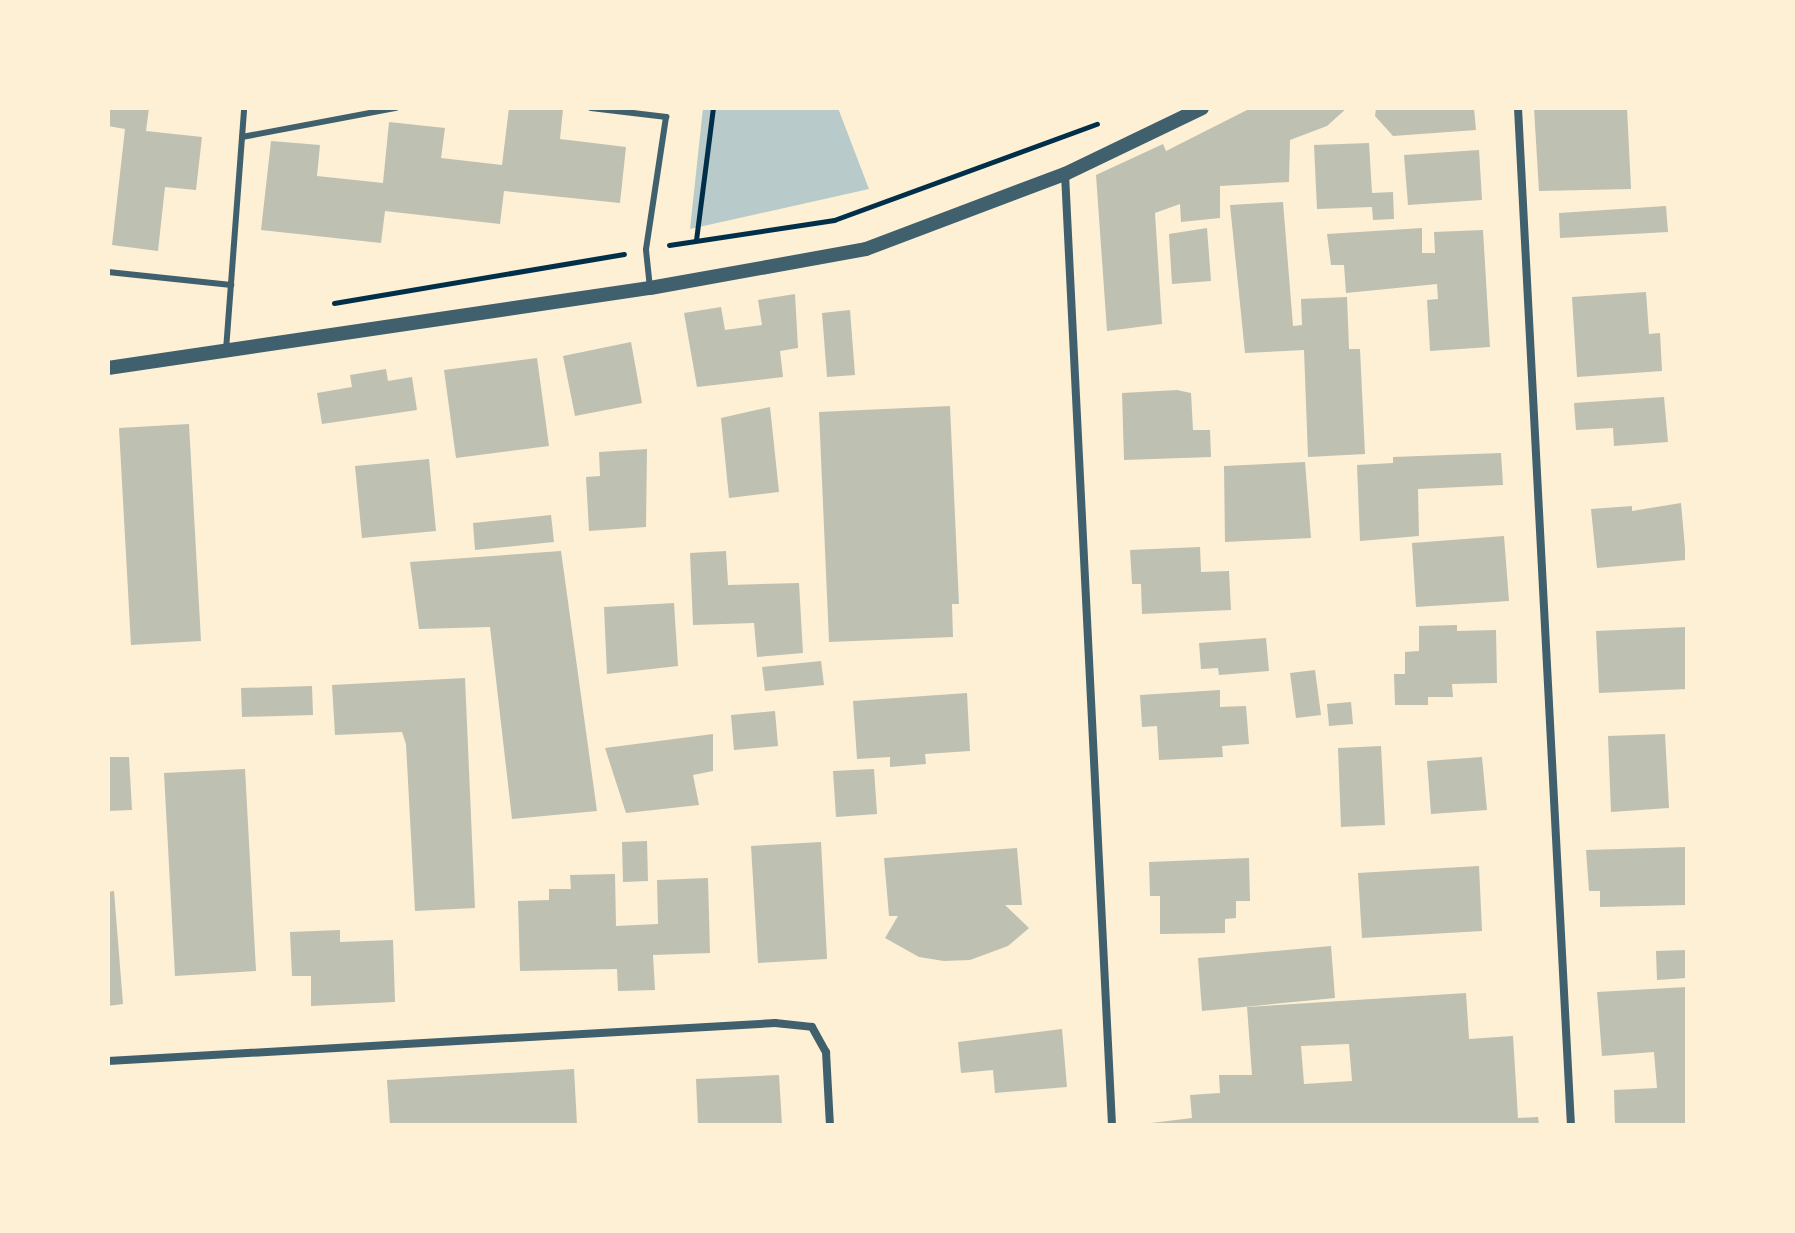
<!DOCTYPE html>
<style>
body{margin:0}
#map{position:relative;width:1795px;height:1233px;overflow:hidden;background:#fdf0d5;font-family:"Exo 2",sans-serif}
div>[style]{position:absolute}
[style*='--x']{left:calc(var(--x)*1px);top:calc(var(--y)*1px);width:calc(var(--w)*1px);rotate:calc(var(--a)*1deg)}
.green>*{inset:0;background:#b9caca}
.building>*{inset:0;background:#bec0b2}
.path>*{height:5px;margin:-2.5px;padding:0 2.5px;transform-origin:2.5px;border-radius:2.5px;background:#003049}
.service>*{height:6px;margin:-3px;padding:0 3px;transform-origin:3px;border-radius:3px;background:#3f606c}
.minor>*{height:8px;margin:-4px;padding:0 4px;transform-origin:4px;border-radius:4px;background:#3f606c}
.tertiary>*{height:14px;margin:-7px;padding:0 7px;transform-origin:7px;border-radius:7px;background:#3f606c}
span{translate:-50% -50%;white-space:nowrap;text-align:center;line-height:1.15;-webkit-text-stroke:7px #fdf0d5;paint-order:stroke}
.frame{position:absolute;inset:0;border:110px solid #fdf0d5;pointer-events:none}
</style>
<div id="map">
<div class="green">
<i style="clip-path:polygon(703px 108px,838px 108px,869px 189px,690px 229px)"></i>
</div>
<div class="building">
<i style="clip-path:polygon(108px 108px,149px 108px,146px 131px,202px 137px,196px 190px,165px 187px,158px 251px,112px 245px,125px 129px,108px 126px)"></i>
<i style="clip-path:polygon(509px 108px,563px 109px,560px 139px,626px 147px,620px 203px,504px 191px,500px 224px,385px 211px,381px 243px,261px 230px,271px 141px,320px 145px,317px 176px,383px 183px,389px 122px,445px 128px,441px 158px,502px 165px)"></i>
<i style="clip-path:polygon(1251px 108px,1347px 108px,1327px 126px,1290px 140px,1289px 182px,1220px 186px,1220px 218px,1181px 222px,1180px 204px,1155px 213px,1162px 324px,1107px 331px,1096px 175px,1163px 144px,1166px 151px)"></i>
<i style="clip-path:polygon(1376px 108px,1474px 108px,1476px 130px,1393px 136px,1375px 116px)"></i>
<i style="clip-path:polygon(1534px 108px,1627px 108px,1631px 189px,1539px 191px)"></i>
<i style="clip-path:polygon(1369px 143px,1372px 193px,1393px 192px,1394px 219px,1373px 220px,1372px 207px,1317px 209px,1314px 145px)"></i>
<i style="clip-path:polygon(1479px 150px,1482px 200px,1408px 205px,1404px 155px)"></i>
<i style="clip-path:polygon(1283px 202px,1293px 326px,1302px 325px,1301px 299px,1347px 297px,1349px 349px,1360px 349px,1365px 454px,1308px 457px,1304px 350px,1245px 353px,1230px 205px)"></i>
<i style="clip-path:polygon(1666px 206px,1668px 232px,1560px 238px,1559px 213px)"></i>
<i style="clip-path:polygon(1207px 228px,1211px 281px,1172px 284px,1169px 234px)"></i>
<i style="clip-path:polygon(1422px 228px,1422px 253px,1435px 253px,1434px 232px,1483px 230px,1490px 347px,1430px 351px,1427px 300px,1438px 299px,1437px 284px,1346px 293px,1344px 265px,1331px 265px,1327px 234px)"></i>
<i style="clip-path:polygon(1646px 292px,1649px 334px,1660px 333px,1662px 371px,1577px 377px,1572px 297px)"></i>
<i style="clip-path:polygon(795px 294px,798px 348px,780px 351px,783px 377px,697px 387px,684px 313px,721px 307px,725px 330px,762px 325px,758px 300px)"></i>
<i style="clip-path:polygon(850px 310px,855px 375px,827px 377px,822px 313px)"></i>
<i style="clip-path:polygon(631px 342px,642px 403px,575px 416px,563px 356px)"></i>
<i style="clip-path:polygon(537px 358px,549px 446px,456px 458px,444px 370px)"></i>
<i style="clip-path:polygon(386px 369px,388px 381px,412px 377px,417px 410px,322px 424px,317px 393px,352px 387px,350px 375px)"></i>
<i style="clip-path:polygon(1177px 390px,1191px 393px,1193px 430px,1210px 430px,1211px 457px,1124px 460px,1122px 393px)"></i>
<i style="clip-path:polygon(1664px 397px,1668px 442px,1614px 446px,1613px 428px,1576px 430px,1574px 403px)"></i>
<i style="clip-path:polygon(950px 406px,959px 604px,952px 604px,953px 637px,829px 642px,819px 412px)"></i>
<i style="clip-path:polygon(770px 407px,779px 492px,729px 498px,721px 418px)"></i>
<i style="clip-path:polygon(189px 424px,201px 641px,131px 645px,119px 428px)"></i>
<i style="clip-path:polygon(647px 449px,646px 527px,589px 531px,586px 477px,600px 476px,599px 452px)"></i>
<i style="clip-path:polygon(1501px 453px,1503px 485px,1418px 489px,1419px 536px,1360px 541px,1357px 465px,1393px 463px,1393px 457px)"></i>
<i style="clip-path:polygon(429px 459px,436px 531px,362px 538px,355px 466px)"></i>
<i style="clip-path:polygon(1305px 462px,1311px 538px,1225px 542px,1224px 466px)"></i>
<i style="clip-path:polygon(1681px 503px,1686px 560px,1597px 568px,1591px 509px,1632px 506px,1632px 511px)"></i>
<i style="clip-path:polygon(551px 515px,554px 542px,475px 550px,473px 523px)"></i>
<i style="clip-path:polygon(1504px 536px,1509px 601px,1416px 607px,1412px 543px)"></i>
<i style="clip-path:polygon(1200px 547px,1201px 572px,1229px 571px,1231px 610px,1142px 614px,1141px 584px,1132px 584px,1130px 550px)"></i>
<i style="clip-path:polygon(561px 551px,597px 811px,512px 819px,490px 627px,419px 629px,410px 562px)"></i>
<i style="clip-path:polygon(726px 551px,728px 585px,799px 583px,803px 653px,757px 657px,754px 623px,693px 625px,690px 553px)"></i>
<i style="clip-path:polygon(674px 603px,678px 666px,607px 674px,604px 607px)"></i>
<i style="clip-path:polygon(1457px 625px,1457px 631px,1496px 630px,1497px 683px,1452px 684px,1453px 697px,1428px 697px,1428px 705px,1395px 705px,1394px 674px,1405px 674px,1405px 652px,1419px 651px,1419px 626px)"></i>
<i style="clip-path:polygon(1687px 627px,1687px 689px,1599px 693px,1596px 631px)"></i>
<i style="clip-path:polygon(1266px 638px,1269px 671px,1219px 675px,1218px 668px,1201px 669px,1199px 643px)"></i>
<i style="clip-path:polygon(821px 661px,824px 685px,765px 691px,762px 667px)"></i>
<i style="clip-path:polygon(1315px 670px,1321px 715px,1296px 718px,1290px 673px)"></i>
<i style="clip-path:polygon(465px 678px,475px 908px,415px 911px,406px 744px,402px 732px,335px 735px,332px 685px)"></i>
<i style="clip-path:polygon(312px 686px,313px 715px,242px 717px,241px 688px)"></i>
<i style="clip-path:polygon(1220px 690px,1220px 707px,1246px 706px,1249px 744px,1222px 746px,1223px 757px,1159px 760px,1157px 726px,1142px 727px,1140px 695px)"></i>
<i style="clip-path:polygon(967px 693px,970px 751px,925px 754px,926px 764px,890px 767px,890px 757px,857px 759px,853px 701px)"></i>
<i style="clip-path:polygon(1351px 702px,1353px 724px,1329px 726px,1327px 704px)"></i>
<i style="clip-path:polygon(775px 711px,778px 746px,734px 750px,731px 715px)"></i>
<i style="clip-path:polygon(713px 734px,713px 771px,693px 775px,699px 805px,626px 813px,605px 748px)"></i>
<i style="clip-path:polygon(1665px 734px,1669px 808px,1611px 812px,1608px 736px)"></i>
<i style="clip-path:polygon(1381px 746px,1385px 825px,1341px 827px,1338px 748px)"></i>
<i style="clip-path:polygon(108px 757px,129px 757px,132px 810px,108px 811px)"></i>
<i style="clip-path:polygon(1482px 757px,1487px 810px,1431px 814px,1427px 761px)"></i>
<i style="clip-path:polygon(245px 769px,256px 971px,175px 976px,164px 773px)"></i>
<i style="clip-path:polygon(874px 769px,877px 814px,836px 817px,833px 771px)"></i>
<i style="clip-path:polygon(647px 841px,648px 881px,623px 882px,622px 842px)"></i>
<i style="clip-path:polygon(821px 842px,827px 959px,758px 963px,751px 846px)"></i>
<i style="clip-path:polygon(1687px 847px,1687px 905px,1600px 907px,1600px 891px,1589px 891px,1586px 850px)"></i>
<i style="clip-path:polygon(1017px 848px,1022px 905px,1005px 905px,1029px 928px,1008px 946px,970px 960px,944px 961px,919px 957px,885px 938px,898px 916px,889px 916px,884px 858px)"></i>
<i style="clip-path:polygon(1249px 858px,1250px 901px,1236px 901px,1236px 918px,1225px 919px,1225px 933px,1160px 934px,1160px 896px,1150px 896px,1149px 862px)"></i>
<i style="clip-path:polygon(1479px 866px,1482px 931px,1362px 938px,1358px 873px)"></i>
<i style="clip-path:polygon(615px 874px,616px 926px,658px 924px,657px 880px,708px 878px,710px 953px,653px 955px,655px 990px,618px 991px,617px 969px,520px 971px,518px 901px,549px 900px,549px 889px,571px 889px,570px 875px)"></i>
<i style="clip-path:polygon(114px 891px,123px 1004px,108px 1006px,108px 892px)"></i>
<i style="clip-path:polygon(340px 930px,340px 942px,393px 940px,395px 1002px,311px 1006px,311px 976px,292px 976px,290px 932px)"></i>
<i style="clip-path:polygon(1331px 946px,1335px 998px,1202px 1011px,1198px 958px)"></i>
<i style="clip-path:polygon(1687px 950px,1687px 978px,1657px 980px,1656px 951px)"></i>
<i style="clip-path:polygon(1687px 987px,1687px 1125px,1615px 1125px,1614px 1090px,1657px 1088px,1654px 1052px,1602px 1056px,1597px 992px)"></i>
<i style="clip-path:polygon(evenodd,1466px 993px,1469px 1039px,1513px 1036px,1518px 1118px,1538px 1117px,1539px 1125px,1135px 1125px,1192px 1118px,1190px 1095px,1220px 1093px,1219px 1075px,1252px 1075px,1247px 1007px,1466px 993px,1349px 1044px,1352px 1081px,1304px 1084px,1301px 1046px,1349px 1044px)"></i>
<i style="clip-path:polygon(1062px 1029px,1067px 1087px,995px 1093px,993px 1070px,961px 1073px,958px 1042px)"></i>
<i style="clip-path:polygon(574px 1069px,577px 1125px,390px 1125px,387px 1080px)"></i>
<i style="clip-path:polygon(779px 1075px,782px 1125px,698px 1125px,696px 1079px)"></i>
</div>
<div class="path">
<i style="--x:696;--y:240;--w:133;--a:-82.7"></i>
<i style="--x:669;--y:245;--w:167;--a:-8.6"></i>
<i style="--x:834;--y:220;--w:280;--a:-20.1"></i>
<i style="--x:334;--y:303;--w:294;--a:-9.6"></i>
</div>
<div class="service">
<i style="--x:591;--y:108;--w:76;--a:6.8"></i>
<i style="--x:666;--y:117;--w:134;--a:98.6"></i>
<i style="--x:646;--y:250;--w:38;--a:84"></i>
<i style="--x:242;--y:137;--w:157;--a:-10.7"></i>
<i style="--x:108;--y:272;--w:124;--a:6"></i>
<i style="--x:226;--y:350;--w:243;--a:-85.7"></i>
</div>
<div class="minor">
<i style="--x:1518;--y:108;--w:1018;--a:87.02"></i>
<i style="--x:1065;--y:174;--w:952;--a:87.17"></i>
<i style="--x:108;--y:1061;--w:668;--a:-3.26"></i>
<i style="--x:775;--y:1023;--w:37;--a:6"></i>
<i style="--x:812;--y:1027;--w:29;--a:61"></i>
<i style="--x:826;--y:1052;--w:73;--a:86.9"></i>
</div>
<div class="tertiary">
<i style="--x:108;--y:368;--w:548;--a:-8.4"></i>
<i style="--x:650;--y:288;--w:219;--a:-10.2"></i>
<i style="--x:866;--y:249;--w:213;--a:-20.7"></i>
<i style="--x:1065;--y:174;--w:152;--a:-25.7"></i>
</div>
<div class="frame"></div>
</div>
